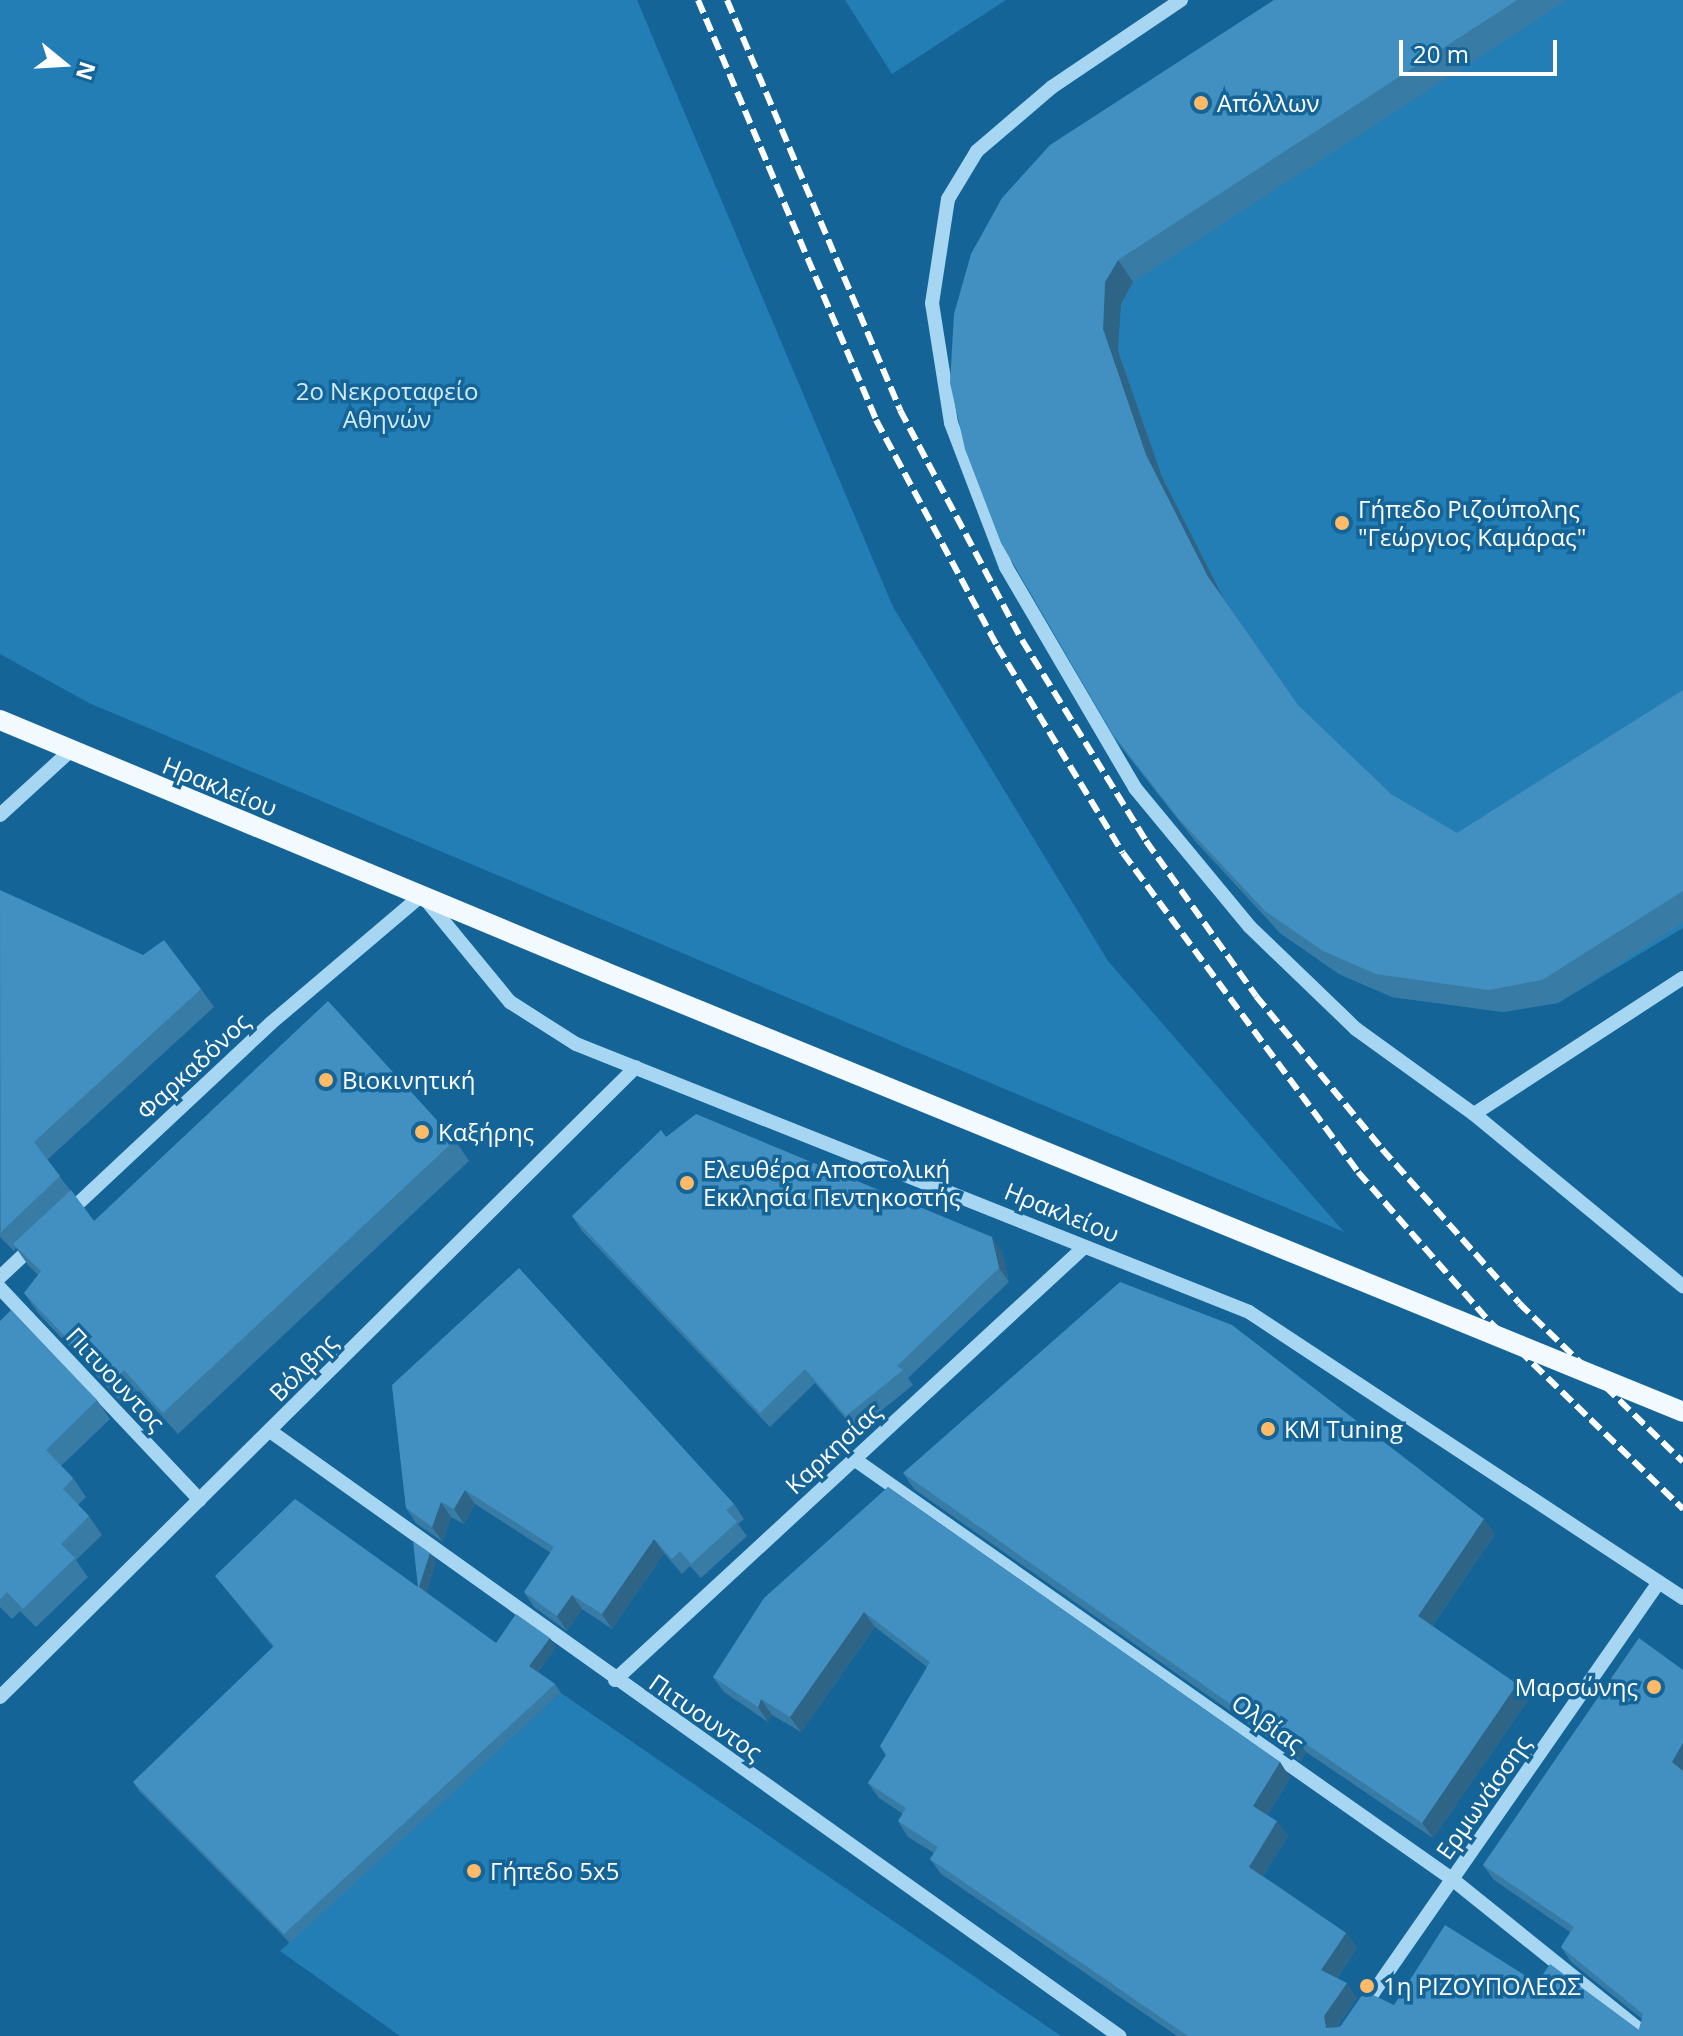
<!DOCTYPE html>
<meta charset="utf-8">
<style>
body{margin:0}
#map{position:relative;width:1683px;height:2036px;overflow:hidden;background:#146498;font-family:"Open Sans",sans-serif}
div>[style]{position:absolute}
[style*='--x']{left:calc(var(--x)*1px);top:calc(var(--y)*1px);width:calc(var(--w)*1px);rotate:calc(var(--a)*1deg)}
.green>*{inset:0;background:#237eb5}
.minor>*{height:14px;margin:-7px;padding:0 7px;transform-origin:7px;border-radius:7px;background:#a7d6f3}
.major>*{height:20px;margin:-10px;padding:0 10px;transform-origin:10px;border-radius:10px;background:#f2f9ff}
.rail>*{height:6px;margin-top:-3px;transform-origin:0;background:repeating-linear-gradient(90deg,#fff 0 14px,transparent 0 20px)}
.major-bridge>*{height:20px;margin:-10px;padding:0 10px;transform-origin:10px;border-radius:10px;background:#f2f9ff}
.wall>*{inset:0;background:#387ca6}
.shaded-wall>*{inset:0;background:#2e6587}
.building>*{inset:0;background:#4190c1}
.dots>*{width:22px;height:22px;translate:-50% -50%;box-sizing:border-box;border:4px solid #146498;border-radius:50%}
span{translate:-50% -50%;white-space:nowrap;text-align:center;line-height:1.15;-webkit-text-stroke:7px #146498;paint-order:stroke}
.poi-label{font-size:24px;color:#fff}
.left{translate:0 -50%;text-align:left}
.right{translate:-100% -50%;text-align:right}
.park-label{font-size:24px;color:#cfebfd}
.street-label{font-size:24px;color:#fff}
.north{position:absolute;left:24px;top:24px;width:80px;height:80px;-webkit-text-stroke:6px #146498;paint-order:stroke;rotate:108deg;font-size:22px;font-weight:700;line-height:32px;text-align:center;color:#fff}
.north::after{content:'';display:block;margin:auto;width:28px;height:36px;background:#fff;clip-path:polygon(50% 0,100% 100%,50% 72%,0 100%)}
.scale{position:absolute;left:1399px;top:40px;width:158px;height:36px;box-sizing:border-box;border:4px solid #fff;border-top:0;padding-left:10px;font-size:24px;line-height:28px;white-space:nowrap;color:#fff;-webkit-text-stroke:6px #146498;paint-order:stroke}
</style>
<div id="map">
<div class="green">
<i style="clip-path:polygon(0 0,637px 0,893px 607px,1108px 961px,1344px 1232px,89px 703px,0 654px)"></i>
<i style="clip-path:polygon(845px 0,1006px 0,892px 74px)"></i>
<i style="clip-path:polygon(1324px 0,1683px 0,1683px 928px,1558px 1003px,1503px 1012px,1392px 997px,1339px 974px,1280px 933px,1114px 739px,1020px 574px,970px 336px)"></i>
<i style="clip-path:polygon(561px 1693px,1061px 2036px,400px 2036px,280px 1951px)"></i>
</div>
<div class="minor">
<i style="--x:1181;--y:0;--w:156;--a:146"></i>
<i style="--x:1052;--y:87;--w:99;--a:139.5"></i>
<i style="--x:977;--y:151;--w:56;--a:121.1"></i>
<i style="--x:948;--y:199;--w:105;--a:98.7"></i>
<i style="--x:932;--y:303;--w:121;--a:81"></i>
<i style="--x:951;--y:423;--w:154;--a:69.1"></i>
<i style="--x:1006;--y:567;--w:256;--a:59.7"></i>
<i style="--x:1135;--y:788;--w:180;--a:50.4"></i>
<i style="--x:1250;--y:927;--w:147;--a:43.9"></i>
<i style="--x:1356;--y:1029;--w:145;--a:35.8"></i>
<i style="--x:1474;--y:1114;--w:271;--a:39.5"></i>
<i style="--x:0;--y:815;--w:93;--a:-42.4"></i>
<i style="--x:1474;--y:1114;--w:249;--a:-33.1"></i>
<i style="--x:68;--y:1213;--w:278;--a:-43.1"></i>
<i style="--x:271;--y:1023;--w:198;--a:-40.3"></i>
<i style="--x:422;--y:895;--w:139;--a:50.6"></i>
<i style="--x:510;--y:1002;--w:78;--a:32.5"></i>
<i style="--x:576;--y:1044;--w:724;--a:21.71"></i>
<i style="--x:1249;--y:1312;--w:520;--a:33.38"></i>
<i style="--x:0;--y:1277;--w:48;--a:-43.3"></i>
<i style="--x:0;--y:1288;--w:291;--a:46.7"></i>
<i style="--x:270;--y:1431;--w:1043;--a:35.47"></i>
<i style="--x:854;--y:1459;--w:731;--a:35.08"></i>
<i style="--x:1452;--y:1879;--w:250;--a:38.8"></i>
<i style="--x:615;--y:1680;--w:635;--a:-42.7"></i>
<i style="--x:0;--y:1697;--w:895;--a:-44.73"></i>
<i style="--x:1343;--y:2036;--w:553;--a:-55.16"></i>
</div>
<div class="major">
<i style="--x:0;--y:720;--w:655;--a:22.61"></i>
</div>
<div class="rail">
<i style="--x:698;--y:0;--w:456;--a:67"></i>
<i style="--x:876;--y:420;--w:256;--a:61.8"></i>
<i style="--x:997;--y:646;--w:242;--a:58.7"></i>
<i style="--x:1123;--y:853;--w:396;--a:53.6"></i>
<i style="--x:1358;--y:1172;--w:200;--a:48.7"></i>
<i style="--x:1490;--y:1322;--w:269;--a:44.1"></i>
<i style="--x:727;--y:0;--w:445;--a:67.1"></i>
<i style="--x:900;--y:410;--w:260;--a:62.1"></i>
<i style="--x:1022;--y:640;--w:236;--a:58.3"></i>
<i style="--x:1146;--y:841;--w:190;--a:54.6"></i>
<i style="--x:1256;--y:996;--w:198;--a:50.5"></i>
<i style="--x:1382;--y:1149;--w:206;--a:48.3"></i>
<i style="--x:1519;--y:1303;--w:228;--a:44.1"></i>
</div>
<div class="major-bridge">
<i style="--x:605;--y:972;--w:1164;--a:22.2"></i>
</div>
<div class="wall">
<i style="clip-path:polygon(1274px 0,1567px 0,1133px 282px,1121px 304px,1118px 351px,1162px 477px,1224px 599px,1298px 705px,1391px 794px,1457px 833px,1683px 690px,1683px 923px,1558px 1003px,1503px 1012px,1392px 997px,1339px 974px,1280px 933px,1195px 841px,1128px 756px,1112px 733px,965px 449px)"></i>
<i style="clip-path:polygon(0 890px,201px 989px,214px 1007px,47px 1160px,94px 1221px,455px 1140px,469px 1161px,178px 1434px,139px 1391px,124px 1405px,39px 1314px,24px 1293px,38px 1275px,28px 1265px,16px 1248px,14px 1251px,0 1237px)"></i>
<i style="clip-path:polygon(666px 1137px,1002px 1251px,1009px 1282px,908px 1378px,913px 1385px,856px 1431px,815px 1383px,770px 1427px,582px 1231px,572px 1216px)"></i>
<i style="clip-path:polygon(0 1321px,97px 1400px,110px 1419px,61px 1466px,73px 1478px,86px 1497px,78px 1505px,89px 1516px,102px 1535px,76px 1560px,88px 1577px,36px 1627px,20px 1611px,12px 1619px,0 1607px)"></i>
<i style="clip-path:polygon(392px 1385px,734px 1504px,744px 1519px,738px 1524px,747px 1536px,701px 1578px,690px 1566px,682px 1574px,664px 1553px,612px 1629px,582px 1609px,567px 1631px,534px 1607px,524px 1592px,551px 1553px,475px 1504px,464px 1524px,451px 1517px,443px 1542px,416px 1523px,406px 1508px)"></i>
<i style="clip-path:polygon(903px 1473px,1495px 1534px,1432px 1626px,1517px 1684px,1528px 1700px,1433px 1838px,1306px 1752px,1301px 1761px,914px 1489px)"></i>
<i style="clip-path:polygon(888px 1487px,1280px 1762px,1290px 1778px,1267px 1815px,1288px 1836px,1263px 1876px,1346px 1933px,1357px 1948px,1337px 1978px,1357px 1998px,1337px 2027px,1394px 2005px,1537px 1983px,1639px 2030px,1642px 2019px,1571px 1962px,1561px 1947px,1570px 1932px,1494px 1880px,1483px 1865px,1639px 1638px,1683px 2036px,1177px 2036px,941px 1874px,930px 1859px,934px 1853px,908px 1837px,898px 1821px,903px 1814px,879px 1798px,868px 1783px,886px 1755px,927px 1667px,875px 1627px,801px 1732px,772px 1715px,768px 1722px,724px 1692px,713px 1677px)"></i>
<i style="clip-path:polygon(436px 1562px,426px 1593px,496px 1643px,556px 1647px,538px 1672px,555px 1684px,561px 1693px,290px 1943px,139px 1791px,133px 1782px,273px 1647px,215px 1576px,418px 1587px)"></i>
</div>
<div class="shaded-wall">
<i style="clip-path:polygon(1118px 260px,1133px 282px,1121px 304px,1118px 351px,1162px 477px,1224px 599px,1208px 577px,1146px 455px,1103px 329px,1105px 282px)"></i>
<i style="clip-path:polygon(992px 1237px,1002px 1251px,1009px 1282px,999px 1268px)"></i>
<i style="clip-path:polygon(465px 1490px,475px 1504px,464px 1524px,454px 1509px)"></i>
<i style="clip-path:polygon(441px 1502px,451px 1517px,443px 1542px,432px 1527px)"></i>
<i style="clip-path:polygon(1484px 1519px,1495px 1534px,1428px 1631px,1418px 1616px)"></i>
<i style="clip-path:polygon(654px 1539px,664px 1553px,612px 1629px,602px 1614px)"></i>
<i style="clip-path:polygon(430px 1553px,436px 1562px,425px 1596px,419px 1587px)"></i>
<i style="clip-path:polygon(572px 1595px,582px 1609px,567px 1631px,557px 1616px)"></i>
<i style="clip-path:polygon(864px 1612px,875px 1627px,801px 1732px,790px 1717px)"></i>
<i style="clip-path:polygon(550px 1638px,556px 1647px,536px 1675px,529px 1666px)"></i>
<i style="clip-path:polygon(1517px 1684px,1528px 1700px,1433px 1838px,1422px 1823px)"></i>
<i style="clip-path:polygon(761px 1699px,772px 1715px,768px 1722px,758px 1707px)"></i>
<i style="clip-path:polygon(1296px 1737px,1306px 1752px,1301px 1761px,1290px 1746px)"></i>
<i style="clip-path:polygon(1683px 1743px,1683px 1776px,1672px 1762px)"></i>
<i style="clip-path:polygon(1280px 1762px,1290px 1778px,1263px 1821px,1253px 1806px)"></i>
<i style="clip-path:polygon(1277px 1821px,1288px 1836px,1259px 1882px,1249px 1867px)"></i>
<i style="clip-path:polygon(1346px 1933px,1357px 1948px,1331px 1986px,1321px 1970px)"></i>
<i style="clip-path:polygon(1347px 1983px,1357px 1998px,1334px 2031px,1326px 2028px,1324px 2016px)"></i>
</div>
<div class="building">
<i style="clip-path:polygon(1274px 0,1517px 0,1118px 260px,1105px 282px,1103px 329px,1146px 455px,1208px 577px,1298px 705px,1391px 794px,1457px 833px,1683px 690px,1683px 891px,1542px 980px,1488px 990px,1376px 974px,1323px 951px,1265px 911px,1179px 819px,1112px 733px,1001px 543px,965px 449px,950px 383px,954px 314px,971px 254px,1002px 198px,1050px 145px)"></i>
<i style="clip-path:polygon(0 890px,143px 955px,164px 940px,201px 989px,34px 1142px,60px 1176px,1px 1232px)"></i>
<i style="clip-path:polygon(328px 1001px,455px 1140px,163px 1413px,124px 1370px,110px 1384px,24px 1293px,41px 1271px,13px 1244px,71px 1190px,94px 1221px)"></i>
<i style="clip-path:polygon(696px 1114px,992px 1237px,999px 1268px,897px 1366px,903px 1370px,846px 1416px,805px 1369px,760px 1413px,572px 1216px,661px 1130px,666px 1137px)"></i>
<i style="clip-path:polygon(519px 1268px,734px 1504px,726px 1510px,737px 1522px,691px 1564px,680px 1551px,672px 1559px,654px 1539px,602px 1614px,572px 1595px,557px 1616px,524px 1592px,554px 1547px,465px 1490px,454px 1509px,441px 1502px,432px 1527px,406px 1508px,392px 1385px)"></i>
<i style="clip-path:polygon(1120px 1282px,1232px 1325px,1484px 1519px,1418px 1616px,1517px 1684px,1422px 1823px,1296px 1737px,1290px 1746px,903px 1473px)"></i>
<i style="clip-path:polygon(11px 1310px,97px 1400px,46px 1450px,73px 1478px,63px 1489px,89px 1516px,61px 1544px,75px 1558px,23px 1609px,7px 1592px,0 1599px,0 1321px)"></i>
<i style="clip-path:polygon(888px 1487px,1280px 1762px,1253px 1806px,1277px 1821px,1249px 1867px,1346px 1933px,1321px 1970px,1347px 1983px,1324px 2016px,1326px 2028px,1340px 2027px,1365px 1991px,1394px 2005px,1445px 1925px,1537px 1983px,1550px 1964px,1639px 2030px,1643px 2014px,1561px 1947px,1574px 1927px,1483px 1865px,1639px 1638px,1683px 1670px,1683px 1743px,1672px 1762px,1683px 1771px,1683px 2036px,1188px 2036px,930px 1859px,938px 1847px,898px 1821px,906px 1808px,868px 1783px,886px 1755px,880px 1746px,930px 1662px,864px 1612px,790px 1717px,761px 1699px,758px 1707px,713px 1677px,764px 1598px)"></i>
<i style="clip-path:polygon(295px 1499px,418px 1587px,413px 1541px,430px 1553px,419px 1587px,496px 1643px,516px 1614px,550px 1638px,529px 1666px,555px 1684px,284px 1934px,133px 1782px,274px 1646px,215px 1576px)"></i>
</div>
<div class="dots">
<i style="left:1201px;top:103px;background:#ffba68"></i>
<i style="left:1342px;top:523px;background:#ffba68"></i>
<i style="left:326px;top:1080px;background:#ffba68"></i>
<i style="left:422px;top:1132px;background:#ffba68"></i>
<i style="left:687px;top:1183px;background:#ffba68"></i>
<i style="left:1268px;top:1429px;background:#ffba68"></i>
<i style="left:1654px;top:1687px;background:#ffba68"></i>
<i style="left:474px;top:1871px;background:#ffba68"></i>
<i style="left:1367px;top:1986px;background:#ffba68"></i>
</div>
<div class="poi-label">
<span class="left" style="left:1217px;top:103px">Απόλλων</span>
<span class="left" style="left:1358px;top:523px">Γήπεδο Ριζούπολης<br>"Γεώργιος Καμάρας"</span>
<span class="left" style="left:342px;top:1080px">Βιοκινητική</span>
<span class="left" style="left:438px;top:1132px">Καξήρης</span>
<span class="left" style="left:703px;top:1183px">Ελευθέρα Αποστολική<br>Εκκλησία Πεντηκοστής</span>
<span class="left" style="left:1284px;top:1429px">KM Tuning</span>
<span class="right" style="left:1638px;top:1687px">Μαρσώνης</span>
<span class="left" style="left:490px;top:1871px">Γήπεδο 5x5</span>
<span class="left" style="left:1383px;top:1986px">1η ΡΙΖΟΥΠΟΛΕΩΣ</span>
</div>
<div class="park-label">
<span style="left:387px;top:405px">2ο Νεκροταφείο<br>Αθηνών</span>
</div>
<div class="street-label">
<span style="left:220px;top:786px;rotate:22deg">Ηρακλείου</span>
<span style="left:193px;top:1066px;rotate:-43deg">Φαρκαδόνος</span>
<span style="left:1062px;top:1212px;rotate:22deg">Ηρακλείου</span>
<span style="left:303px;top:1367px;rotate:-45deg">Βόλβης</span>
<span style="left:116px;top:1379px;rotate:47deg">Πιτυουντος</span>
<span style="left:833px;top:1448px;rotate:-43deg">Καρκησίας</span>
<span style="left:706px;top:1717px;rotate:35deg">Πιτυουντος</span>
<span style="left:1268px;top:1723px;rotate:35deg">Ολβίας</span>
<span style="left:1483px;top:1797px;rotate:-55deg">Ερμωνάσσης</span>
</div>
<div class="north">N</div>
<div class="scale">20 m</div>
</div>
